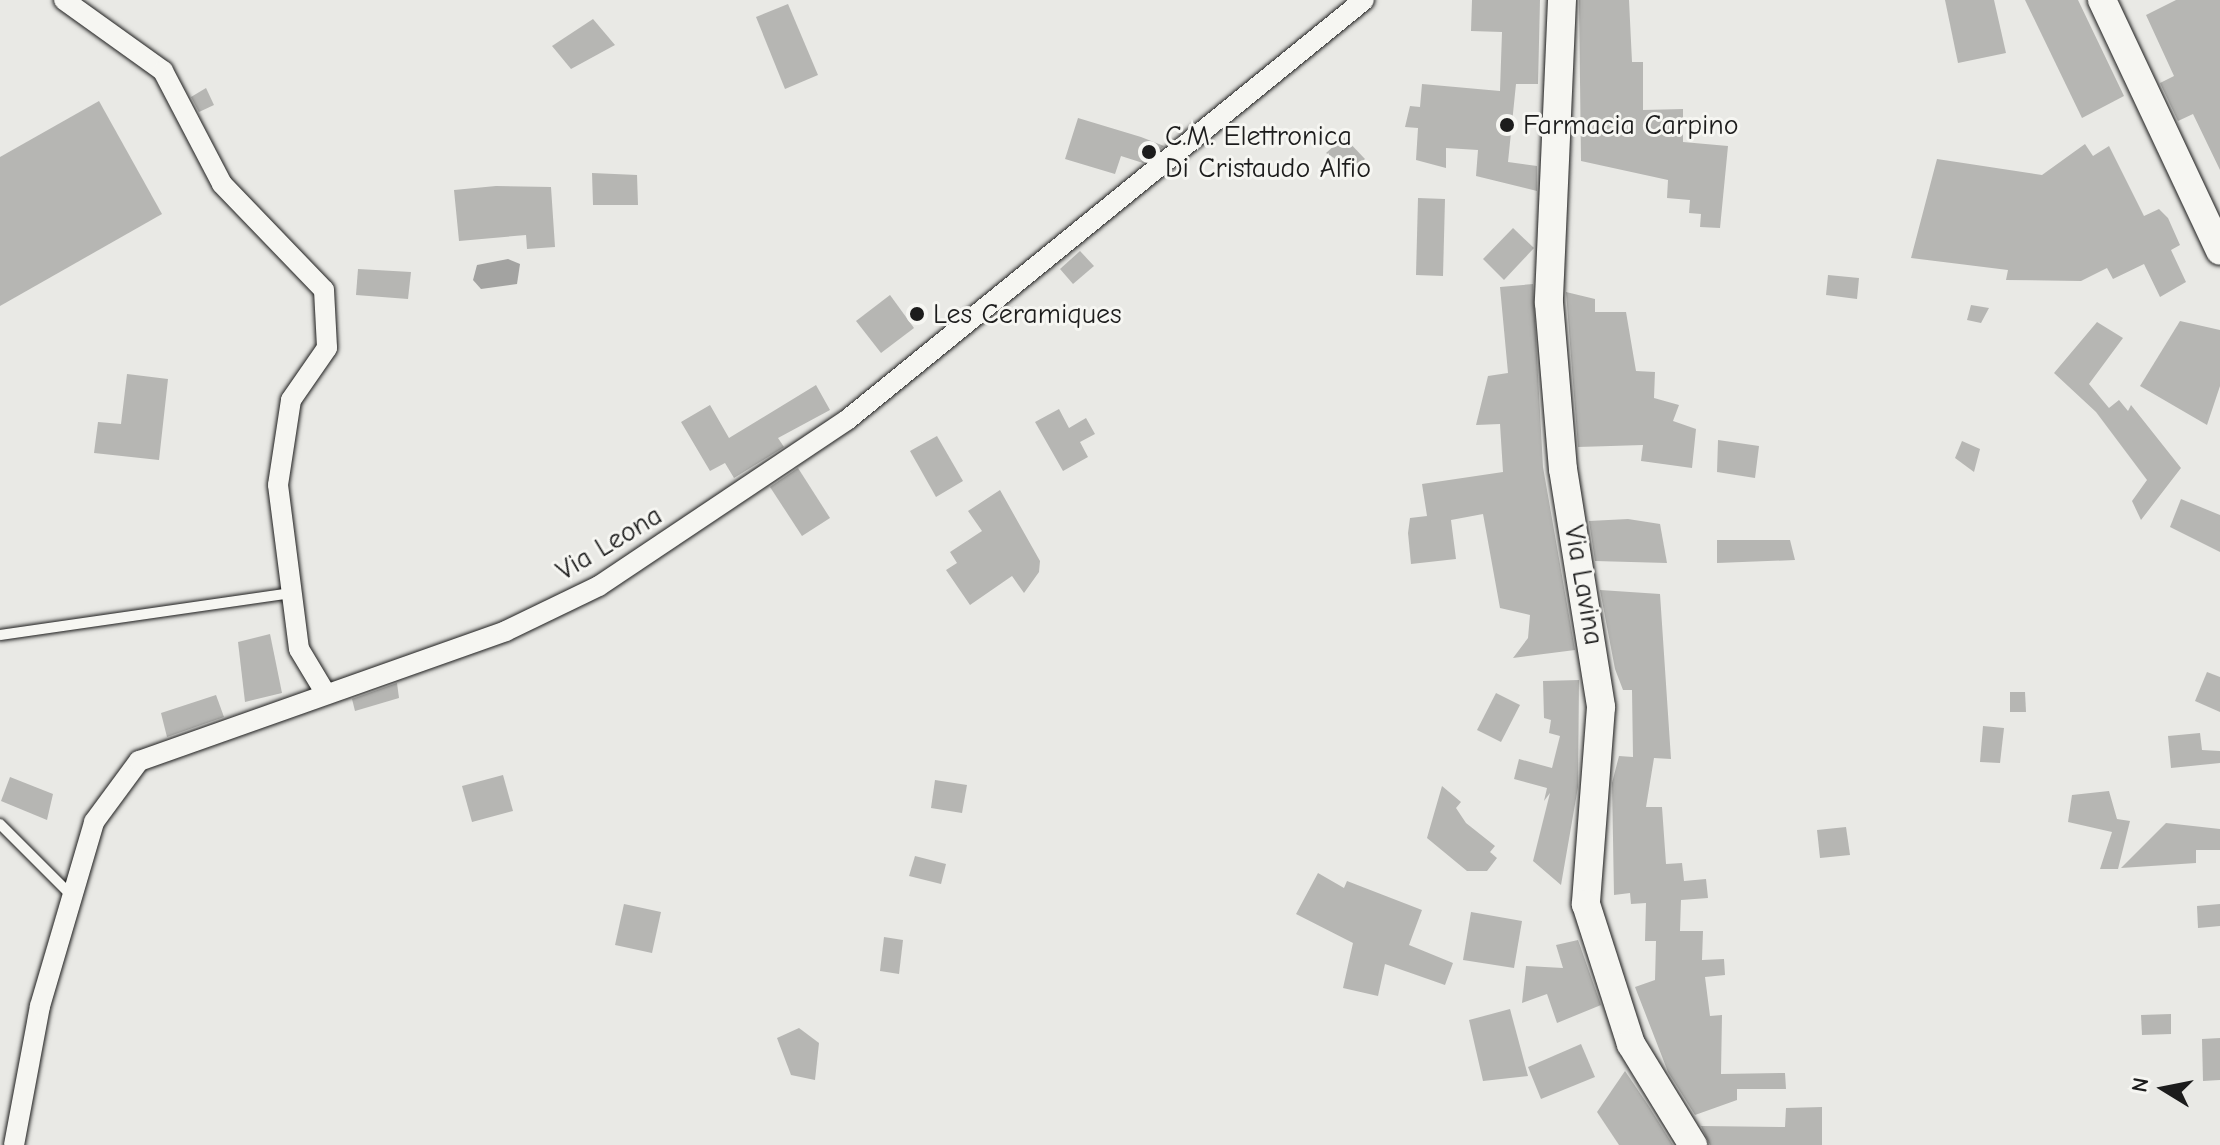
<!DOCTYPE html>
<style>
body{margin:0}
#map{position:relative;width:2220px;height:1145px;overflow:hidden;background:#e9e9e5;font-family:"Comic Neue",sans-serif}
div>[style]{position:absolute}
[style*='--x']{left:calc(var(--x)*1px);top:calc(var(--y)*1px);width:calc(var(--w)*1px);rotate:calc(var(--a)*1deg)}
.water>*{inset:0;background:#a3a3a1}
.building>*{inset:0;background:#b6b6b3}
.roads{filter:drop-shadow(0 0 2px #1c1c1c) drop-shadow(0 0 2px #1c1c1c)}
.lane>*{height:10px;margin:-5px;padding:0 5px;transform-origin:5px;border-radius:5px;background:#f6f6f2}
.street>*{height:20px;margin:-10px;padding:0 10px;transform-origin:10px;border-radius:10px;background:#f6f6f2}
.secondary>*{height:28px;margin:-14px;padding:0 14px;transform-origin:14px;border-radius:14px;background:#f6f6f2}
.dots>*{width:22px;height:22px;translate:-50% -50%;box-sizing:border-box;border:4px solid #f6f6f2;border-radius:50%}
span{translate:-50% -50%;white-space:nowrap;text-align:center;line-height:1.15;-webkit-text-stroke:6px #f6f6f2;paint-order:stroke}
.poi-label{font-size:28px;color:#1c1c1c}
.left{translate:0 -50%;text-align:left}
.street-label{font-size:28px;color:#1c1c1c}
.north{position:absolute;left:2124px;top:1049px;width:80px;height:80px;-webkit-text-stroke:6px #f6f6f2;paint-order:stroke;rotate:280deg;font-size:22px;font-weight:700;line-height:32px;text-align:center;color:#1c1c1c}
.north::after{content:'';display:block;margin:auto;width:28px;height:36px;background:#1c1c1c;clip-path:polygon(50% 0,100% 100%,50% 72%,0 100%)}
</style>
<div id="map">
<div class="water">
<i style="clip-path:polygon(508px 259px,520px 264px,517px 284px,481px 289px,473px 280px,477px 265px)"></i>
</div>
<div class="building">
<i style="clip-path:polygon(1472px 0,1540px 0,1538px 84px,1516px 84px,1508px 162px,1537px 166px,1537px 191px,1476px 176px,1478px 150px,1446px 148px,1446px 168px,1416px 160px,1418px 128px,1405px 127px,1410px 106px,1420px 107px,1422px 84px,1500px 91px,1502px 32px,1471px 31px)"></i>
<i style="clip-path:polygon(1579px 0,1629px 0,1632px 62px,1643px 62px,1643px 110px,1683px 109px,1683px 142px,1728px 146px,1720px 228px,1700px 227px,1701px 214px,1689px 213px,1690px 200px,1667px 198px,1668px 180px,1581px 161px)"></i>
<i style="clip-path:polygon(1945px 0,1994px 0,2006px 53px,1958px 63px)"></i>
<i style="clip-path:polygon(2025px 0,2078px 0,2124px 96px,2082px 118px)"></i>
<i style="clip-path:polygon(2176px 0,2220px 0,2220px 170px,2193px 114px,2178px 121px,2160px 83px,2174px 76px,2146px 15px)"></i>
<i style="clip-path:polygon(788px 4px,818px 75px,785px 89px,756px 17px)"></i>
<i style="clip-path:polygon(593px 19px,615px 45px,571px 69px,552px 46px)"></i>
<i style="clip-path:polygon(206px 88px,214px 105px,199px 112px,191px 97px)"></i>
<i style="clip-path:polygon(99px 101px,162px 214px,0 306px,0 157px)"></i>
<i style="clip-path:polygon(1078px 118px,1141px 137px,1164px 146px,1143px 163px,1121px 156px,1115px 174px,1065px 159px)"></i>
<i style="clip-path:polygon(1344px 137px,1365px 159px,1353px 170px,1326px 153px)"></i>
<i style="clip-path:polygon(2085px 144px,2093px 156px,2109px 146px,2144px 216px,2159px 209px,2168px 218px,2180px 245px,2171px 250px,2186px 282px,2160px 297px,2144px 264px,2113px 279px,2107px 268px,2081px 281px,2006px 280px,2008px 270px,1911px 258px,1937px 159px,2042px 175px)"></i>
<i style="clip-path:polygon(592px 173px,637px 175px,638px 205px,593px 205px)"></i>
<i style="clip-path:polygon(496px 186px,551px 187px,555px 247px,527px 249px,526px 235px,459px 241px,454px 190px)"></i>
<i style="clip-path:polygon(1418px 198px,1445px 199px,1443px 276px,1416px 275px)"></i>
<i style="clip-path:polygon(1513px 228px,1534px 248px,1504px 280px,1483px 259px)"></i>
<i style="clip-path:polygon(1080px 251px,1094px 266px,1073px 284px,1060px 269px)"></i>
<i style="clip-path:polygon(358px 269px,411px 272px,408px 299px,356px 295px)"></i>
<i style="clip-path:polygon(1828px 275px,1859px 278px,1857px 299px,1826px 295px)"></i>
<i style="clip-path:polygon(1533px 284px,1543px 467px,1575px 650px,1513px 658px,1528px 638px,1530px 615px,1500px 608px,1483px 514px,1451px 520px,1456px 559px,1411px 564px,1408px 533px,1410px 518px,1427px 516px,1422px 484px,1503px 472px,1500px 424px,1476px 425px,1488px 376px,1508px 373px,1500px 287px)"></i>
<i style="clip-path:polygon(1566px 292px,1595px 299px,1595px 312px,1626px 312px,1636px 371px,1655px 372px,1654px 398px,1679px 405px,1673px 421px,1696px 429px,1692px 468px,1641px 461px,1643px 445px,1578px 447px)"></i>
<i style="clip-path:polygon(890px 295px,914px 328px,881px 353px,856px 321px)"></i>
<i style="clip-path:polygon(1971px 305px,1989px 308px,1981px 323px,1967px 320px)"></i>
<i style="clip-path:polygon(2180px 321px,2220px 330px,2220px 386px,2207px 425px,2140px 386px)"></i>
<i style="clip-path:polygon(2097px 322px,2123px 338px,2089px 384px,2109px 408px,2119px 400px,2128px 411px,2131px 405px,2181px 468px,2141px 520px,2132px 501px,2147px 480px,2096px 412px,2054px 373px)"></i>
<i style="clip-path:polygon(127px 374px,168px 379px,159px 460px,94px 453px,98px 422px,121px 424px)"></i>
<i style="clip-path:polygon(816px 385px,830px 410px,778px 438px,784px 447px,734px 478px,725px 463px,710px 471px,681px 422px,710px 405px,729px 438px)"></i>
<i style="clip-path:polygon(1059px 409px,1069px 428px,1086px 418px,1095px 434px,1080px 442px,1088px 457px,1063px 471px,1035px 422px)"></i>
<i style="clip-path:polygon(937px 436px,963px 481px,936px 497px,910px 451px)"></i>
<i style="clip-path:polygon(1718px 440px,1759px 446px,1755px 478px,1717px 472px)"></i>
<i style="clip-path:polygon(1962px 441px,1980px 449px,1974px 472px,1955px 458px)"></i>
<i style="clip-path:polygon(798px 468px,830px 518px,802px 536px,770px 487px)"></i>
<i style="clip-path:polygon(1000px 490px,1040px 561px,1039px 572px,1024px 593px,1012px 576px,970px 605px,946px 570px,957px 563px,950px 552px,982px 531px,968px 511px)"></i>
<i style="clip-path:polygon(2181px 499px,2220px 515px,2220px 552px,2170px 527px)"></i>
<i style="clip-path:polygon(1628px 519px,1660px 524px,1667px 563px,1595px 561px,1589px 521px)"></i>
<i style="clip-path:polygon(1717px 540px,1790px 540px,1795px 560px,1717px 563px)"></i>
<i style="clip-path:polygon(1600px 590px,1660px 594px,1671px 759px,1654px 758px,1646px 807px,1662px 807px,1666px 864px,1682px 863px,1684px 881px,1706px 879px,1708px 898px,1681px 900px,1680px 931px,1703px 931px,1702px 960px,1724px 959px,1725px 975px,1705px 977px,1710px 1016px,1722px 1015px,1721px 1074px,1785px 1073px,1786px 1089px,1737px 1089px,1737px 1100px,1695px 1115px,1668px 1072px,1635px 987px,1655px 980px,1656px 941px,1645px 941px,1646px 903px,1631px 904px,1630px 893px,1614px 895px,1612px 783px,1619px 756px,1633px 757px,1632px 690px,1623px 690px,1615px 669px)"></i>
<i style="clip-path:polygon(270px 634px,282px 693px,245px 702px,238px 642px)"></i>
<i style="clip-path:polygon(2207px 672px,2220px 677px,2220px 712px,2195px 701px)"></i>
<i style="clip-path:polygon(1579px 680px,1578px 787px,1561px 885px,1533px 861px,1550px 793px,1544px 801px,1547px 788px,1514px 779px,1519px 759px,1552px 768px,1560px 736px,1549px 733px,1551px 720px,1544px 718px,1543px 681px)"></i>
<i style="clip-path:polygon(397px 683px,399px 698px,355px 711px,352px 699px)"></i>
<i style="clip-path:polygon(2010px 692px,2025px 692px,2026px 712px,2010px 712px)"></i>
<i style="clip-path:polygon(1496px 693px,1520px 705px,1501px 742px,1477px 730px)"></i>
<i style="clip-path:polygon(216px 695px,224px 717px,167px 737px,161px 713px)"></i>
<i style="clip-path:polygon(1983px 726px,2004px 728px,2000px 763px,1980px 762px)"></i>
<i style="clip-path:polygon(2200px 733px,2202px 750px,2220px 751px,2220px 763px,2171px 768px,2168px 736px)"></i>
<i style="clip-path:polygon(503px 775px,513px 811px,472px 822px,462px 786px)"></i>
<i style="clip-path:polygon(10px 777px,53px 794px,47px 820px,1px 801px)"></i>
<i style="clip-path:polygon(935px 780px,967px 785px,962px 813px,931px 808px)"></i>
<i style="clip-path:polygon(1442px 786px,1461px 802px,1456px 808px,1466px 823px,1495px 846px,1490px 852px,1497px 858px,1487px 871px,1467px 871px,1427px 838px)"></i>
<i style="clip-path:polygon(2109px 791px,2117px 819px,2130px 821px,2118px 869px,2100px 869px,2112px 832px,2068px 822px,2072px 795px)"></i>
<i style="clip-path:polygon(2166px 823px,2220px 829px,2220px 850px,2196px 850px,2196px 863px,2121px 868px)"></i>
<i style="clip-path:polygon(1846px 827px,1850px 855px,1820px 858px,1817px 830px)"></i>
<i style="clip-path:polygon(915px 856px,946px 864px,941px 884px,909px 876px)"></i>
<i style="clip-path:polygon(1318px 873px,1344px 888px,1347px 881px,1422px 910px,1409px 945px,1453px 963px,1445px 985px,1385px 964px,1378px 996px,1343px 988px,1353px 943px,1296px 914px)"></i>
<i style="clip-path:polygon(624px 904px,661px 912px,652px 953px,615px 945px)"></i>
<i style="clip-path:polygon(2220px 904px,2220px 926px,2198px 928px,2197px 906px)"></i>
<i style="clip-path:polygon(1471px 912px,1522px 921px,1514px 968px,1463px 960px)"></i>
<i style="clip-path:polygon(884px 937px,903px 940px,899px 974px,880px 971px)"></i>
<i style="clip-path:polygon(1578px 940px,1601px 1005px,1557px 1023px,1547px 994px,1522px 1003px,1526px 966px,1563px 968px,1556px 945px)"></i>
<i style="clip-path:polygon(1510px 1009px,1528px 1076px,1483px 1081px,1469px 1020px)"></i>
<i style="clip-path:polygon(2171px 1014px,2171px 1034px,2142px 1035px,2141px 1015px)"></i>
<i style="clip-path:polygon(799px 1028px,819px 1043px,815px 1080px,791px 1075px,777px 1038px)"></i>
<i style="clip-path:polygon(2220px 1038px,2220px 1080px,2203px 1081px,2202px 1039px)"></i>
<i style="clip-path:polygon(1581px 1044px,1595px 1077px,1541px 1099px,1528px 1067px)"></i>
<i style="clip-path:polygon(1625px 1071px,1648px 1105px,1673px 1145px,1619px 1145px,1597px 1112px)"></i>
<i style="clip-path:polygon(1822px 1107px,1822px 1145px,1710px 1145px,1701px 1126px,1785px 1127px,1786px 1108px)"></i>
</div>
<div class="roads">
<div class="lane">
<i style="--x:0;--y:635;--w:293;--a:-8.2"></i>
<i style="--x:0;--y:824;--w:100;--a:45"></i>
</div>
<div class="street">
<i style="--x:64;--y:0;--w:122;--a:35.6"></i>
<i style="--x:163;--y:71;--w:127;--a:62.4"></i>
<i style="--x:222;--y:184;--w:147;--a:46.1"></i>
<i style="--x:324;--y:290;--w:58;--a:87"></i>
<i style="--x:327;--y:348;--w:63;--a:124.7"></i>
<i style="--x:291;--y:400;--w:86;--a:98.7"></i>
<i style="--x:278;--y:485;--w:165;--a:82.7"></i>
<i style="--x:299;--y:649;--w:52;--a:59"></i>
<i style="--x:14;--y:1145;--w:141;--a:-79.4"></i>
<i style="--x:40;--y:1006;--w:192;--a:-73.6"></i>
<i style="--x:94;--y:822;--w:76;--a:-53.6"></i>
<i style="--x:139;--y:761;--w:389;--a:-19.5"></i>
<i style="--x:506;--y:631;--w:103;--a:-25.8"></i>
<i style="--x:599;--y:586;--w:298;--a:-33.8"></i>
<i style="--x:847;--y:420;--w:666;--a:-39.09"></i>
</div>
<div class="secondary">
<i style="--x:1562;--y:0;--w:303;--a:92.5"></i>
<i style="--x:1549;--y:303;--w:167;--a:85.2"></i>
<i style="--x:1563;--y:469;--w:241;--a:80.9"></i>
<i style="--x:1601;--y:707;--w:198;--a:94.4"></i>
<i style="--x:1586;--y:904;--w:147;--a:72.2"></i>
<i style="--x:1631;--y:1044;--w:119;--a:58.5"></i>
<i style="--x:2102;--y:0;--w:277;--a:64.8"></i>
</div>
</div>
<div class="dots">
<i style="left:1507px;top:125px;background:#1c1c1c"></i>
<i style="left:1149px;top:152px;background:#1c1c1c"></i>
<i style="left:917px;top:314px;background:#1c1c1c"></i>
</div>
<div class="poi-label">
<span class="left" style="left:1523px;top:125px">Farmacia Carpino</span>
<span class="left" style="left:1165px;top:152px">C.M. Elettronica<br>Di Cristaudo Alfio</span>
<span class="left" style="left:933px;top:314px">Les Ceramiques</span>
</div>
<div class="street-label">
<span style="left:609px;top:543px;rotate:-31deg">Via Leona</span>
<span style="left:1584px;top:585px;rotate:80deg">Via Lavina</span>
</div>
<div class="north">N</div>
</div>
